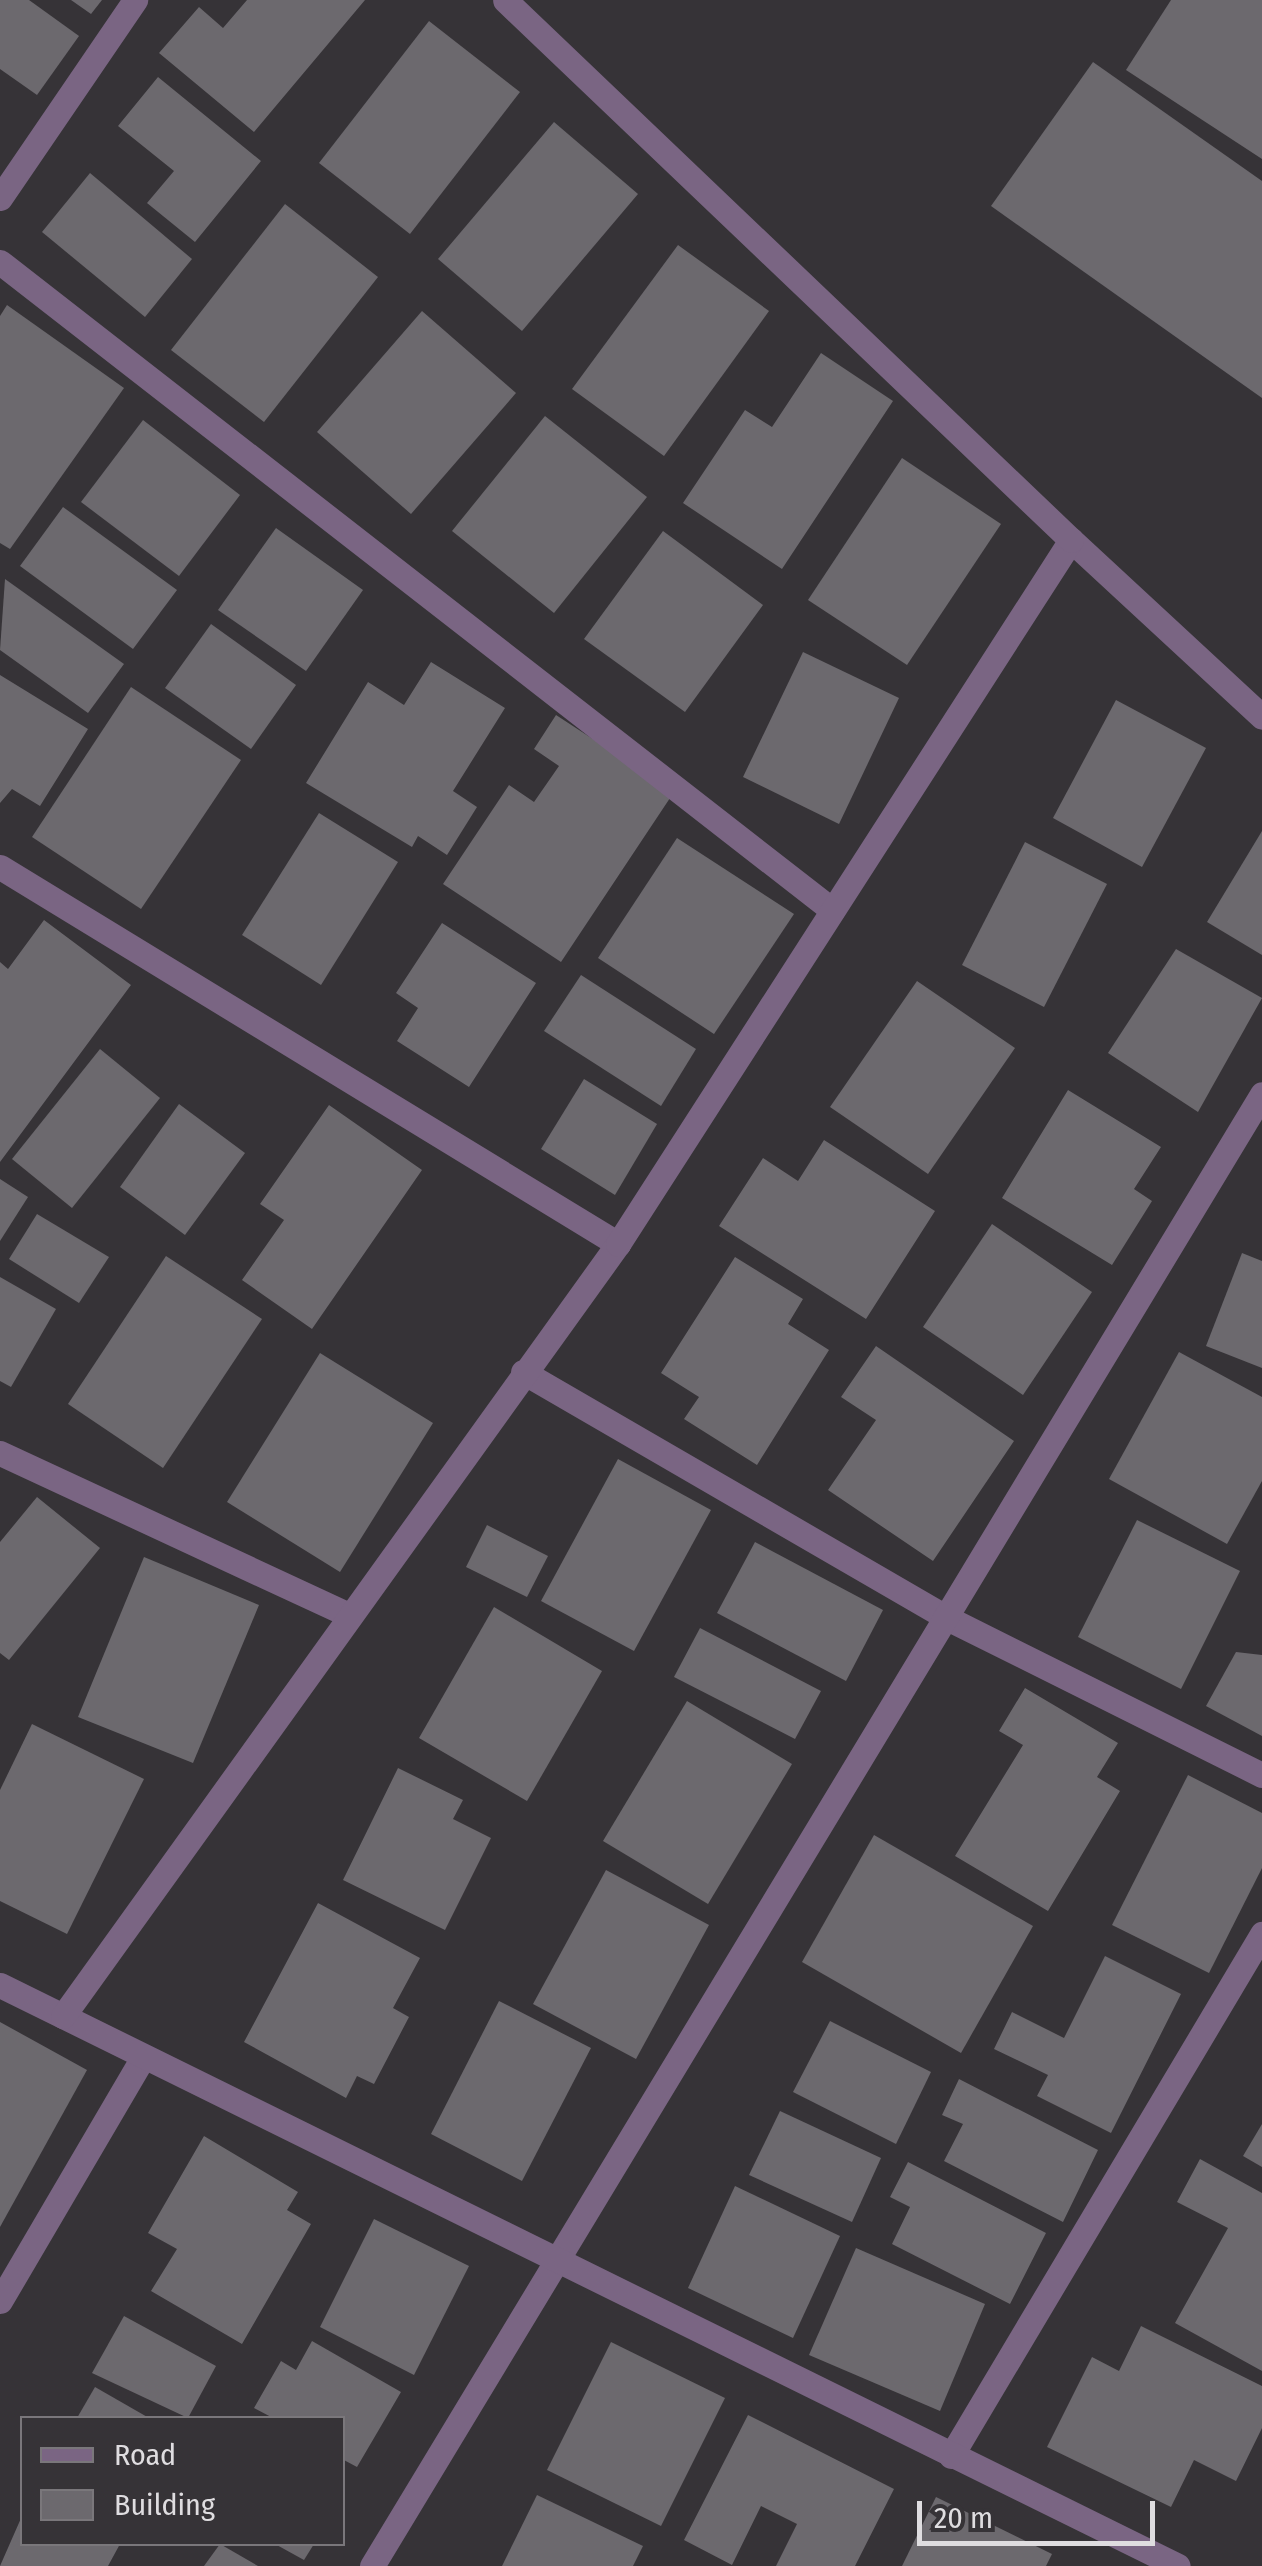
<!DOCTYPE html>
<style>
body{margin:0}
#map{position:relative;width:1262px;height:2566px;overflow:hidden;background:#363337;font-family:"Fira Sans Condensed",sans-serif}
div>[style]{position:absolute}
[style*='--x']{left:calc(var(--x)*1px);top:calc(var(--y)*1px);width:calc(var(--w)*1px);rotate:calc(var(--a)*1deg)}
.building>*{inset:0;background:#6c696e}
.minor>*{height:25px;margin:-12.5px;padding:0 12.5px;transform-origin:12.5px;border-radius:12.5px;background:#7a6583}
.tertiary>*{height:25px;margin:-12.5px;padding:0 12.5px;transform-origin:12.5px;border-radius:12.5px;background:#7a6583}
span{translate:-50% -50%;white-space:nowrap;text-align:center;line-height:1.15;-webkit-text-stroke:9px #363337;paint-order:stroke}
.legend{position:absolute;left:20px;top:2416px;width:325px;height:130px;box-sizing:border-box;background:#363337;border:2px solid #7a777b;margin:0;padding:12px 18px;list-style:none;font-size:30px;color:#dfdde0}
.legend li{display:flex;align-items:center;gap:20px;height:50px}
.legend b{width:50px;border:2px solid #7a777b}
.scale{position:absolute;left:917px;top:2501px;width:238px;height:45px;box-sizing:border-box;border:5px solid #dfdde0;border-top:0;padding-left:12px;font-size:30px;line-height:35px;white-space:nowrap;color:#dfdde0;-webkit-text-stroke:8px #363337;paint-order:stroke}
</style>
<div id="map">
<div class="building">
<i style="clip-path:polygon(0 0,29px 0,79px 36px,37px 95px,0 69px)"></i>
<i style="clip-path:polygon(71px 0,102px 0,91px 14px)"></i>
<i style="clip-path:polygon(247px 0,365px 0,254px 132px,159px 53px,199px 7px,223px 28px)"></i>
<i style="clip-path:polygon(1171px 0,1262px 0,1262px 159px,1126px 70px)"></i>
<i style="clip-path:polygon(429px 21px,520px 92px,410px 234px,319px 163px)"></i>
<i style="clip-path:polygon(1093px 62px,1262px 181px,1262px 398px,991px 206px)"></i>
<i style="clip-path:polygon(158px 77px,261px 161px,195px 242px,147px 203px,174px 171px,118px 126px)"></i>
<i style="clip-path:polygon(554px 122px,638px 194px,522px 331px,438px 259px)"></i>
<i style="clip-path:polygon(90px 173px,192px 259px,145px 317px,42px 232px)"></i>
<i style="clip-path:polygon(285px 204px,378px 277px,264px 422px,171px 350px)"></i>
<i style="clip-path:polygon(678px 245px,769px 311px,664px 456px,572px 389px)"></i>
<i style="clip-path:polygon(7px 305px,124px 388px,10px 549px,0 543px,0 316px)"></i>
<i style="clip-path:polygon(422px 311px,516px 393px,411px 514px,317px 432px)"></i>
<i style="clip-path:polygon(821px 353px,893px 401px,782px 569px,683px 503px,745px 410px,772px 427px)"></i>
<i style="clip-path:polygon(545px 416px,647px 497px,554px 613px,452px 531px)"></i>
<i style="clip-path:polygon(143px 420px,240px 495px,179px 576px,81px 502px)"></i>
<i style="clip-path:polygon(902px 458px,1001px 524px,907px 665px,808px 600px)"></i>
<i style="clip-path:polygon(63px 507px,177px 590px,133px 649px,20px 566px)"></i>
<i style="clip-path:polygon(276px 528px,363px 590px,306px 671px,218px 610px)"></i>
<i style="clip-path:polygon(663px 531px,763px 605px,685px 712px,584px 639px)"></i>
<i style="clip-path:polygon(5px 579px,124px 664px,88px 713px,0 650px)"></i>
<i style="clip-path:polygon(211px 624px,296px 685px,251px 749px,165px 688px)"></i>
<i style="clip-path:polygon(803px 652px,899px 698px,839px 824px,743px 777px)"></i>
<i style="clip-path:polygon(431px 662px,505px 708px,453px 791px,477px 807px,447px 855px,418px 836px,412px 847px,306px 783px,368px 682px,404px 705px)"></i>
<i style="clip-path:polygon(0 675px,88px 729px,40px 806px,12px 789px,0 803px)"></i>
<i style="clip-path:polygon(131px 687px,241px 760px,141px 909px,32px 837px)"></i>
<i style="clip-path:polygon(1116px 700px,1206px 748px,1142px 867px,1053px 818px)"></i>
<i style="clip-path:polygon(556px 715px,674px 792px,561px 962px,443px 884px,509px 785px,534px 802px,559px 766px,534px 749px)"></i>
<i style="clip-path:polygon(319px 813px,398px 862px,321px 985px,242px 935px)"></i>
<i style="clip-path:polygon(1262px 831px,1262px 955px,1207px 922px)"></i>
<i style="clip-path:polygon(677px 838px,794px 914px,714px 1034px,598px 958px)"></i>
<i style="clip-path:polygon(1025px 842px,1107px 884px,1044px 1007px,962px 965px)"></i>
<i style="clip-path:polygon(44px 920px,131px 985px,0 1162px,0 962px,8px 969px)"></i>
<i style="clip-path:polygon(442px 923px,536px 983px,469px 1087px,397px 1041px,418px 1008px,396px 993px)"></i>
<i style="clip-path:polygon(1176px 949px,1262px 998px,1198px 1112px,1108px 1053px)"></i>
<i style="clip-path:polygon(581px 975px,696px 1049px,661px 1106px,544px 1031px)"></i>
<i style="clip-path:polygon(917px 981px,1015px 1048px,928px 1174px,830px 1107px)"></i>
<i style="clip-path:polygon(100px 1049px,160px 1098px,72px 1208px,12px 1159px)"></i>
<i style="clip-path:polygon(584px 1079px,657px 1124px,615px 1195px,541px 1149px)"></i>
<i style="clip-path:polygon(1068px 1090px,1161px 1147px,1134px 1189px,1152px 1201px,1112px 1265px,1002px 1198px)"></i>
<i style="clip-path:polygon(179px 1104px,245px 1153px,185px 1235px,120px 1187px)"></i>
<i style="clip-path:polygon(329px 1105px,422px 1170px,312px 1329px,242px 1280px,284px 1220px,260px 1204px)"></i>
<i style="clip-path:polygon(824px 1140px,935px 1211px,866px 1319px,719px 1226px,763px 1158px,798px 1181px)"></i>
<i style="clip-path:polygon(0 1179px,28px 1197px,0 1241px)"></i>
<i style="clip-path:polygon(37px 1214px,109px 1257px,79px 1303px,9px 1259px)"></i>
<i style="clip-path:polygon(992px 1224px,1092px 1292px,1023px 1395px,923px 1327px)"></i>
<i style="clip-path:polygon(1242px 1253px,1262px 1261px,1262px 1368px,1206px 1346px)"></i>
<i style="clip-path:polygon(166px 1256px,262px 1319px,163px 1468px,68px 1404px)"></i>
<i style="clip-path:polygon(735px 1257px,803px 1299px,788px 1324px,829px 1350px,757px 1465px,684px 1419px,699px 1397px,661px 1373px)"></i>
<i style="clip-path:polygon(0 1277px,56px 1309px,11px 1387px,0 1381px)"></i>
<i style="clip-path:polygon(876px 1346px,1014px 1441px,933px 1561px,828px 1490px,876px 1420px,841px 1397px)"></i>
<i style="clip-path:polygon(1179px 1352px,1262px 1397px,1262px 1481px,1227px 1544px,1109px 1479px)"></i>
<i style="clip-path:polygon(320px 1353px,433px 1423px,340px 1572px,227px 1502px)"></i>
<i style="clip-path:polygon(618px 1459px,711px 1510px,634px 1651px,541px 1601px)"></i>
<i style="clip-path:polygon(37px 1497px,100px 1548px,9px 1660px,0 1653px,0 1542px)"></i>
<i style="clip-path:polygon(1137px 1520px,1240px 1571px,1181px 1689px,1078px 1637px)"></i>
<i style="clip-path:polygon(487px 1525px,548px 1556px,527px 1597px,466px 1567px)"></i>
<i style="clip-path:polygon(755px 1542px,883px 1610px,846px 1681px,717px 1613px)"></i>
<i style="clip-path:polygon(144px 1557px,259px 1605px,193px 1763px,78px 1717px)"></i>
<i style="clip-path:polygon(494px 1607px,602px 1671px,527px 1801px,419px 1738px)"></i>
<i style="clip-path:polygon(700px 1628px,821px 1691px,795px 1739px,674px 1677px)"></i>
<i style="clip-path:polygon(1236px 1652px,1262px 1655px,1262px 1736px,1206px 1706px)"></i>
<i style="clip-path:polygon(1025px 1688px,1118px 1743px,1097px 1777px,1120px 1791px,1048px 1911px,955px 1856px,1023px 1745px,999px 1731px)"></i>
<i style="clip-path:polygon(687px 1701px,792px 1764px,708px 1904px,603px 1841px)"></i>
<i style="clip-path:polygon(32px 1724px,144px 1779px,67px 1934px,0 1901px,0 1790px)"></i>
<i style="clip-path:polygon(398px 1768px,463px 1800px,453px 1819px,491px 1838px,445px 1930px,343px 1880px)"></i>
<i style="clip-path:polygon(1188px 1775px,1262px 1813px,1262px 1868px,1209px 1973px,1112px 1925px)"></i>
<i style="clip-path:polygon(874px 1835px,1033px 1926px,961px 2053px,802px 1962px)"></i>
<i style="clip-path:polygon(606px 1870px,709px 1925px,636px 2059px,533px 2004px)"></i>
<i style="clip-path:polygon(318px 1903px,420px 1958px,393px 2008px,409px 2017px,374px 2084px,357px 2076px,346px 2098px,244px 2042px)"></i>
<i style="clip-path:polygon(1105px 1956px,1181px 1994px,1111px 2133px,1037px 2096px,1048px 2075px,994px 2049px,1012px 2012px,1064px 2038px)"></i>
<i style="clip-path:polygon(499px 2001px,591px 2048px,522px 2181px,431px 2134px)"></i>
<i style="clip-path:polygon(830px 2021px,931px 2072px,896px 2144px,793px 2092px)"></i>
<i style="clip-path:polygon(0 2022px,87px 2070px,0 2227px)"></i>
<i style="clip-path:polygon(959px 2079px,1098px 2150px,1063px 2222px,944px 2161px,963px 2124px,942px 2115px)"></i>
<i style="clip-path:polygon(780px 2111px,881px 2158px,852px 2222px,749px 2175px)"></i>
<i style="clip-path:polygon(1262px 2124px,1262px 2167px,1243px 2156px)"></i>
<i style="clip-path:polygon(204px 2136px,298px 2192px,287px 2210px,311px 2224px,242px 2344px,151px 2291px,177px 2249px,148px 2233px)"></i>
<i style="clip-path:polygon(1200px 2159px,1262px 2193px,1262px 2371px,1175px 2323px,1228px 2228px,1177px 2202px)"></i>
<i style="clip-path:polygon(908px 2162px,1046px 2233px,1010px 2304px,892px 2244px,910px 2207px,890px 2197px)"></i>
<i style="clip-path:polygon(735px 2186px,840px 2236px,793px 2338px,688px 2288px)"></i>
<i style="clip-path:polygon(374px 2219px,469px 2266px,414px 2375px,320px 2327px)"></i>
<i style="clip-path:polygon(856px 2248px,985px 2304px,940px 2411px,809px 2355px)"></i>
<i style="clip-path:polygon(124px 2316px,216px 2366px,188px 2418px,92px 2373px)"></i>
<i style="clip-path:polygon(1141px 2326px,1262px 2386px,1262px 2428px,1236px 2481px,1194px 2460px,1171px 2507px,1047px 2447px,1092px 2357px,1119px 2371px)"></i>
<i style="clip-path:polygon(312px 2341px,401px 2392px,357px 2467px,342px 2459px,342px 2418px,273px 2418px,254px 2408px,281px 2361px,296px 2370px)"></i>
<i style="clip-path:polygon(611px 2342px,725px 2398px,661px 2526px,547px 2470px)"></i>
<i style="clip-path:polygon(95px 2387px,149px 2418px,77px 2418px)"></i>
<i style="clip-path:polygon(748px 2415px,894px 2489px,855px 2566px,776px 2566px,797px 2524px,761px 2506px,732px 2565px,684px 2540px)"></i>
<i style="clip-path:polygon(537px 2495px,643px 2546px,633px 2566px,502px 2566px)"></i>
<i style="clip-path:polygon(936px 2497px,1052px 2554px,1046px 2566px,902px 2566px)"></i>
<i style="clip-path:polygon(22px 2516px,22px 2544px,120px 2544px,108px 2566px,0 2566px)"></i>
<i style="clip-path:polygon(220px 2544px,258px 2566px,204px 2566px)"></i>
<i style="clip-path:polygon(275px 2544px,314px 2544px,304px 2560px)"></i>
</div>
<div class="minor">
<i style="--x:0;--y:198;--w:240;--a:-55.7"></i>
<i style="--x:0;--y:262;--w:1055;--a:37.91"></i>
<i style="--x:1071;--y:540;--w:260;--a:42.8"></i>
<i style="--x:0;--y:867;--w:724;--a:31.38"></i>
<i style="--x:523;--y:1372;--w:488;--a:30.1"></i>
<i style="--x:945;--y:1617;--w:354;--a:26.5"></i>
<i style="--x:0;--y:1453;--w:383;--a:24.9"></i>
<i style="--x:0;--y:2301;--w:283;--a:-59.6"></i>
<i style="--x:951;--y:2456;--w:608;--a:-59.21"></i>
<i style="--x:372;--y:2566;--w:1720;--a:-58.84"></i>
</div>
<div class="tertiary">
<i style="--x:0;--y:1985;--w:1313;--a:26.25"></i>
<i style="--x:63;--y:2016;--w:951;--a:-54.29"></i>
<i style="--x:618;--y:1244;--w:837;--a:-57.24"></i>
<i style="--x:1071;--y:540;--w:782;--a:-136.35"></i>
</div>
<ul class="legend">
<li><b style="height:12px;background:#7a6583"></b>Road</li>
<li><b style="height:28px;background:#6c696e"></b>Building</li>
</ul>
<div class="scale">20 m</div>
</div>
